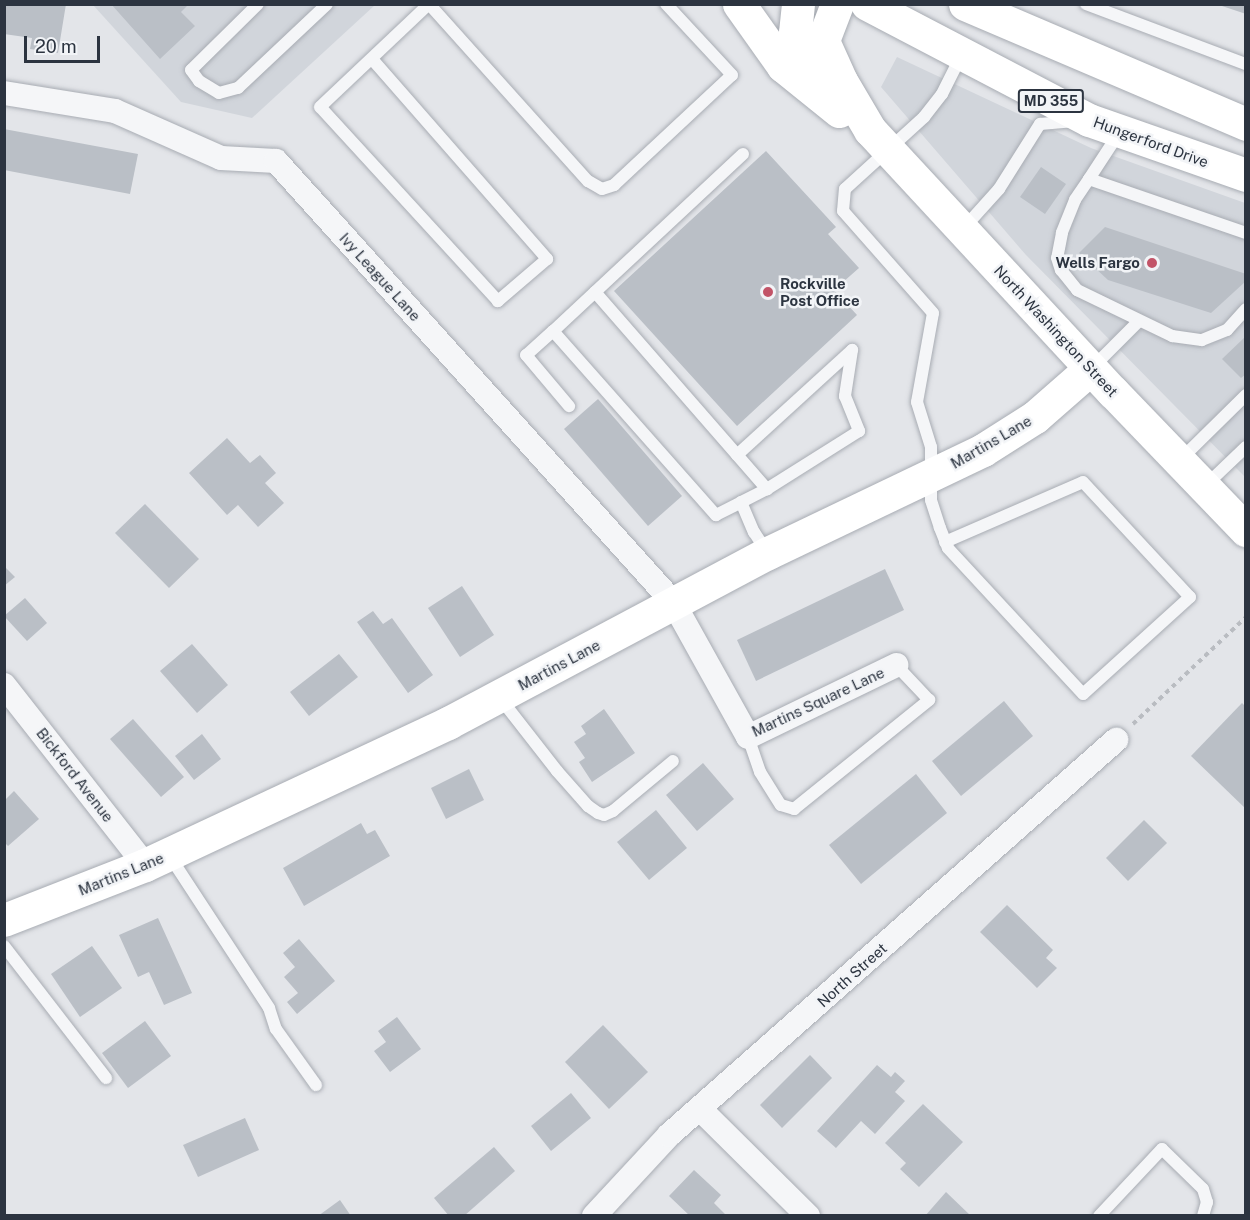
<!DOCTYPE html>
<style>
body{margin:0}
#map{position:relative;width:1250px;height:1220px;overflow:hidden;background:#e3e5e9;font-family:"Public Sans",sans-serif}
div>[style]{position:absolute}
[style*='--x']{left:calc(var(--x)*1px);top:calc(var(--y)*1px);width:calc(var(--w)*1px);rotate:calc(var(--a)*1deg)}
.built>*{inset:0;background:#d1d5db}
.building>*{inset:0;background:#babfc6}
.path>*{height:4px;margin-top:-2px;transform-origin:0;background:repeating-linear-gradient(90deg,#b9bcc1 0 4.5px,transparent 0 9px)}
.roads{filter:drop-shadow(0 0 2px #a8acb3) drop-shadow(0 0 2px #a8acb3)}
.lane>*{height:12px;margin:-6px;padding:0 6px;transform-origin:6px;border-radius:6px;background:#f5f6f8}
.street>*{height:24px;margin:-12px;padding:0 12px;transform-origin:12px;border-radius:12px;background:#f5f6f8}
.secondary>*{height:33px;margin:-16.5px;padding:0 16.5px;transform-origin:16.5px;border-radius:16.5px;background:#fff}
.primary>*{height:33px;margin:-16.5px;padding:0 16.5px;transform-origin:16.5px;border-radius:16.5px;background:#fff}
.dots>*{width:16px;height:16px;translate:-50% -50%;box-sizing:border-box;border:3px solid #f2f4f7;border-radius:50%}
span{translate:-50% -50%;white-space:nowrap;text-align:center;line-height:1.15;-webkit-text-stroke:5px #f2f4f7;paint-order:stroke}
.shield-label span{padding:2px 4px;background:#f2f4f7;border:2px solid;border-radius:4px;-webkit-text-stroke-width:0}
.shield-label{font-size:14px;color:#2c3440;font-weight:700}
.street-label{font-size:15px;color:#2c3440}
.poi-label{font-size:15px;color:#2c3440;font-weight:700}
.right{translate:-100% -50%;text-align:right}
.left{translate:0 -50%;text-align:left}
.frame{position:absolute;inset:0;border:6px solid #2c3440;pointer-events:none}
.scale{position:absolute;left:24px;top:36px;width:76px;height:27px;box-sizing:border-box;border:3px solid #2c3440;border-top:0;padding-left:8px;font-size:18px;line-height:21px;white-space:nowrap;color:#2c3440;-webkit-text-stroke:4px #f2f4f7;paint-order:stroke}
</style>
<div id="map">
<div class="built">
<i style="clip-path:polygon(93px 5px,375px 5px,252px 118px,181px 102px)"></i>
<i style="clip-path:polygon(897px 57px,1091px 148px,1245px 203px,1245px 477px,1026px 255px,881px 87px)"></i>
</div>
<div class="building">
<i style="clip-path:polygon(4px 4px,66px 4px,58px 53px,30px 49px,32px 38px,4px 34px)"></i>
<i style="clip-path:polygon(111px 4px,189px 4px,181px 12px,195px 26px,160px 59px)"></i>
<i style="clip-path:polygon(1219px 4px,1246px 4px,1246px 14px,1219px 5px)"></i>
<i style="clip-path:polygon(4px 129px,138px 154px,130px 194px,4px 170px)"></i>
<i style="clip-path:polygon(766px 151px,836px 227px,828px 234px,859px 268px,834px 290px,857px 315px,737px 426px,614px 291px)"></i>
<i style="clip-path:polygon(1041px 167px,1066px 184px,1045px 214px,1020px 197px)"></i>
<i style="clip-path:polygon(1105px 227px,1246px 274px,1246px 281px,1211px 313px,1108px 280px,1079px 253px)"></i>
<i style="clip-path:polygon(1246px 336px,1246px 374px,1241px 378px,1222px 359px)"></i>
<i style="clip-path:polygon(598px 399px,682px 496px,648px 526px,564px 429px)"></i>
<i style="clip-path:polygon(227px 438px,250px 463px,260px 455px,276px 473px,265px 483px,284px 503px,258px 527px,238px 505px,227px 515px,189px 473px)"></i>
<i style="clip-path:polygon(145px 504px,199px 559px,169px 588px,115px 533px)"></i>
<i style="clip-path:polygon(4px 566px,15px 577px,4px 586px)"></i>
<i style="clip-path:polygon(885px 569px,904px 610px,756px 681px,737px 640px)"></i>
<i style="clip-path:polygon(462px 586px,494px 635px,460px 657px,428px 608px)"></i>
<i style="clip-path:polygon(25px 598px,47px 623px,27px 641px,4px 616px)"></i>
<i style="clip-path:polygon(373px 611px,383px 624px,392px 618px,433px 675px,408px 693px,357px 622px)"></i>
<i style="clip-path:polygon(192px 644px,228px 685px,197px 713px,160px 671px)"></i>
<i style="clip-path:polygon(339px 654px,358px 677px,309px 716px,290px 692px)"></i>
<i style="clip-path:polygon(1004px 701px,1033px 736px,961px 796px,932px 761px)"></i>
<i style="clip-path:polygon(1242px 703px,1246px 707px,1246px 809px,1191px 756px)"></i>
<i style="clip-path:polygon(604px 709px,635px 753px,592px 782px,579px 762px,585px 758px,574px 742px,586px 734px,581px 726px)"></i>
<i style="clip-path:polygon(133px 719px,184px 777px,161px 797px,110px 739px)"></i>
<i style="clip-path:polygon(202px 734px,221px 759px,194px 780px,175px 756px)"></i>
<i style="clip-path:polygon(703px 763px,734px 799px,697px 831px,666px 795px)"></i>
<i style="clip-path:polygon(469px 769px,484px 800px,446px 819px,431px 788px)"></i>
<i style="clip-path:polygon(916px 774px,947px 813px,861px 884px,829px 845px)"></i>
<i style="clip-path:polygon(14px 791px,39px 819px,8px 846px,5px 843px,5px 800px)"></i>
<i style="clip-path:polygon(656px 810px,687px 848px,649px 880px,617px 842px)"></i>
<i style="clip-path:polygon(1144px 820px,1167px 843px,1128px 881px,1106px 858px)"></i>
<i style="clip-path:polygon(361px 823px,367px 834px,375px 830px,390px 856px,304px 906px,283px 868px)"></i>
<i style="clip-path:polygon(1007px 905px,1053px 950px,1046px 958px,1057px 968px,1037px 988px,980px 932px)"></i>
<i style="clip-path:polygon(158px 918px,192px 993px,164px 1005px,149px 972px,138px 977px,119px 935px)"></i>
<i style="clip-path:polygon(299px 939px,335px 981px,297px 1014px,287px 1002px,298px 993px,284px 977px,295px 967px,283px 953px)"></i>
<i style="clip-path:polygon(92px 946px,122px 988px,80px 1017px,51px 974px)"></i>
<i style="clip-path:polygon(397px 1017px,421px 1049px,390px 1072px,374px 1051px,386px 1042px,378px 1031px)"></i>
<i style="clip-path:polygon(145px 1021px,171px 1056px,128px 1088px,102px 1053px)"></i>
<i style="clip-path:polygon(603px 1025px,648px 1072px,609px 1109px,565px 1062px)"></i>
<i style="clip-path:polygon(810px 1055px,832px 1078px,782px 1128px,760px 1105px)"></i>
<i style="clip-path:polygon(877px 1065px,891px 1077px,895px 1072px,905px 1081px,895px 1092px,905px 1101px,875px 1134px,861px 1121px,836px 1148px,817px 1131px)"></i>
<i style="clip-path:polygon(571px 1093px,591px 1118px,551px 1151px,531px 1126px)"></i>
<i style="clip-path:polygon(923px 1104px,963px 1142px,919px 1187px,900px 1169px,906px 1163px,885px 1143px)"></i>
<i style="clip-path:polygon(245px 1118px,259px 1150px,198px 1177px,183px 1145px)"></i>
<i style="clip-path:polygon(494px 1147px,515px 1171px,464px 1216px,449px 1216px,434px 1198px)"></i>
<i style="clip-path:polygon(694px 1170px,721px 1195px,714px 1203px,727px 1216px,690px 1216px,669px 1196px)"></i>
<i style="clip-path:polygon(946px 1192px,971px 1216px,925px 1216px)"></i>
<i style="clip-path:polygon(340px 1200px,351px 1216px,318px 1216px)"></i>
</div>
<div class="path">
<i style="--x:1133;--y:724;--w:156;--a:-43.4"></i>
</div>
<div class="roads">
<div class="lane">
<i style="--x:258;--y:4;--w:94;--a:135.4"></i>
<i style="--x:191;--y:70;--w:14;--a:54"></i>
<i style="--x:199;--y:81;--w:23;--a:31"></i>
<i style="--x:219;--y:93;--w:20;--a:-15"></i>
<i style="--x:238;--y:88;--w:122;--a:-43.3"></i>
<i style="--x:429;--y:4;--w:238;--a:48.1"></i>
<i style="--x:588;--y:181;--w:16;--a:30"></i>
<i style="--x:602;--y:189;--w:13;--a:-18"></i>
<i style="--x:614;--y:185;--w:161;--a:-43"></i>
<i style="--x:732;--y:75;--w:97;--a:-132.9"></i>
<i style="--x:1086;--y:4;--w:171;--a:20.6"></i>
<i style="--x:372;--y:59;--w:266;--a:48.8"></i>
<i style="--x:547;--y:259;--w:65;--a:139.4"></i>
<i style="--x:498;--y:301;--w:263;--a:-132.5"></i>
<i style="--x:320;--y:107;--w:149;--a:-43.4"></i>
<i style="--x:1119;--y:133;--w:55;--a:123.1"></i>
<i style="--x:1089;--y:179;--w:166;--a:19"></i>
<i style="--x:743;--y:154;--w:260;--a:137"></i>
<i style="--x:553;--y:331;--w:246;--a:48.5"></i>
<i style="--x:716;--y:515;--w:28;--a:-27"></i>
<i style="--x:741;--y:502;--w:33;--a:67"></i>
<i style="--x:754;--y:532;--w:24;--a:57"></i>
<i style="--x:1089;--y:179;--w:25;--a:124"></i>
<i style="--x:1075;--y:200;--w:35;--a:112"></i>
<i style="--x:1062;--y:233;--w:25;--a:101"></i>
<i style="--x:1057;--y:258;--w:13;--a:72"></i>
<i style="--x:1061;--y:270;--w:26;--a:51"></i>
<i style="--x:1077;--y:290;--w:106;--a:25.8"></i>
<i style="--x:1172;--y:336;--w:30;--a:8"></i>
<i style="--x:1202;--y:340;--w:27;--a:-22"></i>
<i style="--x:1227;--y:330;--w:28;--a:-48"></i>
<i style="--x:963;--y:229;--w:54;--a:-48"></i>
<i style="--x:999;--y:189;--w:77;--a:-57.8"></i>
<i style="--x:1040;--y:124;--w:32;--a:-5"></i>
<i style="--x:595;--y:292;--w:262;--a:48.9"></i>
<i style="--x:767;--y:489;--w:29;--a:153"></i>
<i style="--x:553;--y:331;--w:36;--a:138"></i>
<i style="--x:526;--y:355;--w:67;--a:49.9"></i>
<i style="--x:1092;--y:368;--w:66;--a:-45"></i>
<i style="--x:737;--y:455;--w:156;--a:-42.4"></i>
<i style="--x:852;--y:350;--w:47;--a:98.7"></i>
<i style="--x:845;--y:396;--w:38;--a:68"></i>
<i style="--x:859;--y:431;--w:109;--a:147.8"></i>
<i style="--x:1180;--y:460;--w:93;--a:-44.6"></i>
<i style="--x:1205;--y:486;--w:57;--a:-43.6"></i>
<i style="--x:945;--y:542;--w:150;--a:-23.5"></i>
<i style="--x:1083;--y:482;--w:157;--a:47.1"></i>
<i style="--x:1190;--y:597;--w:144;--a:137.8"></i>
<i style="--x:1083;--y:694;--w:199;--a:-132.8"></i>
<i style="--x:948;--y:548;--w:22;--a:-112"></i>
<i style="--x:940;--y:528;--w:29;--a:-108"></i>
<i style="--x:931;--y:500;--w:53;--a:-90"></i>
<i style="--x:931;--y:447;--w:47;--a:-107.3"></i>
<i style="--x:917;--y:402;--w:90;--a:-79.8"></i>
<i style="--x:933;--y:313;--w:136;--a:-131.4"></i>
<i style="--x:843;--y:211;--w:22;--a:-85"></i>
<i style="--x:845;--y:189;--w:107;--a:-42.3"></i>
<i style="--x:924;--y:117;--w:29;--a:-52"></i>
<i style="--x:942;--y:94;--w:42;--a:-63.4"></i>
<i style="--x:500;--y:698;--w:93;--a:52"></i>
<i style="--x:557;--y:771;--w:47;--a:48.5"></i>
<i style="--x:588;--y:806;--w:12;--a:35"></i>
<i style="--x:598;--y:813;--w:6;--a:18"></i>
<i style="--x:604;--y:815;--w:10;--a:-24"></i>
<i style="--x:613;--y:811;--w:78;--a:-39.8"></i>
<i style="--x:748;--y:737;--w:37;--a:71"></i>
<i style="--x:760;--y:772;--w:39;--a:58"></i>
<i style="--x:781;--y:805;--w:14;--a:17"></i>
<i style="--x:794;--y:809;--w:174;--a:-38.9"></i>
<i style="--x:929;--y:700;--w:48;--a:-133.3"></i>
<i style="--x:169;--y:855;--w:183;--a:56.8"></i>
<i style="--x:269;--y:1008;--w:22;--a:72"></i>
<i style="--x:276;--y:1029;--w:69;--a:54.5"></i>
<i style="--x:4;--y:946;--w:167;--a:52.3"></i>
<i style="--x:1099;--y:1216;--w:92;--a:-46.8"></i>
<i style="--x:1162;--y:1149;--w:57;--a:44.3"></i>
<i style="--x:1203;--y:1189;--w:14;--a:73"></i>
<i style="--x:1207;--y:1202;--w:15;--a:106"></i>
</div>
<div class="street">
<i style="--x:4;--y:93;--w:112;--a:9.2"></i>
<i style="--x:115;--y:111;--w:116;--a:23.9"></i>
<i style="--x:221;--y:158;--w:55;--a:3.1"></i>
<i style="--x:276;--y:161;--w:593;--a:48.01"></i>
<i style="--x:673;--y:602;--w:154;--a:60.9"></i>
<i style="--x:748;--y:737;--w:165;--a:-25.9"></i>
<i style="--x:4;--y:685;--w:229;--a:51.9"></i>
<i style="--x:700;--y:1109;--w:152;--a:44.7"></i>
<i style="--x:594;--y:1216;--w:110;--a:-47.2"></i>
<i style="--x:669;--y:1135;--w:597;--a:-41.47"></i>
</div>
<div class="secondary">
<i style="--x:798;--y:4;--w:29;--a:96"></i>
<i style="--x:795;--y:33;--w:33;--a:72"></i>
<i style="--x:805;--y:64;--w:42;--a:54.8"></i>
<i style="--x:837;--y:4;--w:40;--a:111"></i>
<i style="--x:823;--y:41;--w:44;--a:65.8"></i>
<i style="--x:841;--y:81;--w:57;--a:59.4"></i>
<i style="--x:870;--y:130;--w:357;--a:47.2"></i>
<i style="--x:1113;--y:392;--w:192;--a:46.1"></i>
<i style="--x:4;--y:920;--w:151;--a:-21.3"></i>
<i style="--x:145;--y:865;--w:335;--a:-25.1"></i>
<i style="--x:448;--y:723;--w:362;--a:-28"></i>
<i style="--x:768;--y:553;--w:238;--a:-25.6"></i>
<i style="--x:983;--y:450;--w:62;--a:-32.4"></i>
<i style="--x:1035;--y:417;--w:74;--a:-41.2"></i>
</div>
<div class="primary">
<i style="--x:739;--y:4;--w:76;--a:54.6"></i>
<i style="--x:783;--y:66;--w:72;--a:38.8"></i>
<i style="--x:867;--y:4;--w:250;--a:27.6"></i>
<i style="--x:1089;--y:120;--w:166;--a:19.3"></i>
<i style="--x:965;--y:4;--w:306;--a:23.1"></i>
</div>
</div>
<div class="dots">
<i style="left:1152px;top:263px;background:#c25468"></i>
<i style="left:768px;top:292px;background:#c25468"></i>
</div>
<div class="shield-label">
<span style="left:1051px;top:101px">MD 355</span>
</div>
<div class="street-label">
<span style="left:1151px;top:142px;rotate:20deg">Hungerford Drive</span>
<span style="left:380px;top:277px;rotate:48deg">Ivy League Lane</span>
<span style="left:1056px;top:331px;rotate:47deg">North Washington Street</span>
<span style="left:991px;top:442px;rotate:-30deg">Martins Lane</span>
<span style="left:559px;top:665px;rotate:-28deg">Martins Lane</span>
<span style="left:818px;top:702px;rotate:-25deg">Martins Square Lane</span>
<span style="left:75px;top:775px;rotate:52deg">Bickford Avenue</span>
<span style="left:121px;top:874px;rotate:-22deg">Martins Lane</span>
<span style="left:852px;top:975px;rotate:-42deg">North Street</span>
</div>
<div class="poi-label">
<span class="right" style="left:1140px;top:263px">Wells Fargo</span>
<span class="left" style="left:780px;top:292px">Rockville<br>Post Office</span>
</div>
<div class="frame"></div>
<div class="scale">20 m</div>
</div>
